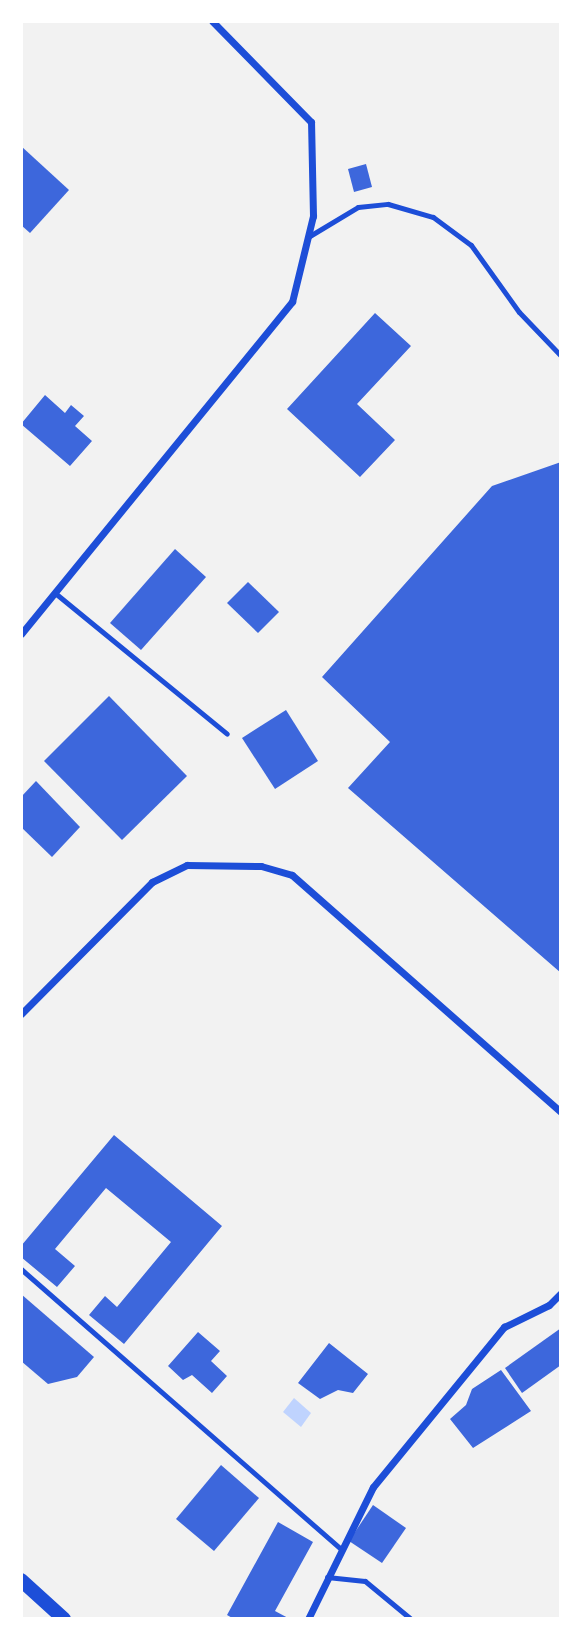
<!DOCTYPE html>
<style>
body{margin:0}
#map{position:relative;width:582px;height:1640px;overflow:hidden;background:#f2f2f2;font-family:Lato,sans-serif}
div>[style]{position:absolute}
[style*='--x']{left:calc(var(--x)*1px);top:calc(var(--y)*1px);width:calc(var(--w)*1px);rotate:calc(var(--a)*1deg)}
.water>*{inset:0;background:#bfd3fe}
.building>*{inset:0;background:#3d67dc}
.service>*{height:5px;margin:-2.5px;padding:0 2.5px;transform-origin:2.5px;border-radius:2.5px;background:#1d4ed8}
.minor>*{height:7px;margin:-3.5px;padding:0 3.5px;transform-origin:3.5px;border-radius:3.5px;background:#1d4ed8}
.secondary>*{height:14px;margin:-7px;padding:0 7px;transform-origin:7px;border-radius:7px;background:#1d4ed8}
span{translate:-50% -50%;white-space:nowrap;text-align:center;line-height:1.15;-webkit-text-stroke:5px #fff;paint-order:stroke}
.frame{position:absolute;inset:0;border:23px solid #fff;pointer-events:none}
</style>
<div id="map">
<div class="water">
<i style="clip-path:polygon(294px 1398px,311px 1413px,301px 1427px,283px 1412px)"></i>
</div>
<div class="building">
<i style="clip-path:polygon(21px 146px,69px 190px,30px 233px,21px 225px)"></i>
<i style="clip-path:polygon(366px 164px,372px 187px,354px 192px,348px 169px)"></i>
<i style="clip-path:polygon(375px 313px,411px 346px,357px 404px,395px 440px,360px 477px,287px 409px)"></i>
<i style="clip-path:polygon(45px 395px,65px 413px,71px 405px,84px 416px,75px 426px,92px 441px,70px 466px,21px 424px)"></i>
<i style="clip-path:polygon(561px 462px,561px 973px,348px 788px,390px 742px,322px 677px,492px 486px)"></i>
<i style="clip-path:polygon(175px 549px,206px 577px,141px 650px,110px 623px)"></i>
<i style="clip-path:polygon(248px 582px,279px 612px,258px 633px,227px 603px)"></i>
<i style="clip-path:polygon(109px 696px,187px 776px,122px 840px,44px 761px)"></i>
<i style="clip-path:polygon(286px 710px,318px 761px,275px 789px,242px 738px)"></i>
<i style="clip-path:polygon(36px 781px,80px 827px,52px 857px,21px 827px,21px 797px)"></i>
<i style="clip-path:polygon(114px 1135px,222px 1226px,124px 1344px,89px 1315px,105px 1296px,117px 1307px,171px 1242px,106px 1188px,55px 1249px,75px 1266px,57px 1287px,21px 1257px,21px 1246px)"></i>
<i style="clip-path:polygon(21px 1294px,94px 1357px,77px 1377px,48px 1384px,21px 1361px)"></i>
<i style="clip-path:polygon(561px 1328px,561px 1365px,522px 1393px,505px 1368px)"></i>
<i style="clip-path:polygon(198px 1332px,220px 1351px,211px 1361px,227px 1376px,212px 1393px,192px 1375px,183px 1380px,168px 1366px)"></i>
<i style="clip-path:polygon(329px 1343px,368px 1374px,353px 1393px,338px 1390px,320px 1399px,298px 1383px)"></i>
<i style="clip-path:polygon(501px 1370px,531px 1411px,473px 1448px,450px 1419px,466px 1405px,472px 1389px)"></i>
<i style="clip-path:polygon(221px 1465px,259px 1498px,214px 1551px,176px 1519px)"></i>
<i style="clip-path:polygon(373px 1505px,406px 1528px,382px 1563px,349px 1541px)"></i>
<i style="clip-path:polygon(278px 1522px,313px 1542px,275px 1611px,290px 1619px,234px 1619px,227px 1615px)"></i>
</div>
<div class="service">
<i style="--x:308;--y:237;--w:58;--a:-31"></i>
<i style="--x:358;--y:207;--w:30;--a:-6"></i>
<i style="--x:388;--y:204;--w:47;--a:16.1"></i>
<i style="--x:433;--y:217;--w:47;--a:36.4"></i>
<i style="--x:471;--y:245;--w:82;--a:54.4"></i>
<i style="--x:519;--y:312;--w:61;--a:46.3"></i>
<i style="--x:55;--y:593;--w:222;--a:39.3"></i>
<i style="--x:21;--y:1269;--w:425;--a:41.2"></i>
<i style="--x:327;--y:1577;--w:38;--a:6"></i>
<i style="--x:365;--y:1581;--w:60;--a:39.6"></i>
</div>
<div class="minor">
<i style="--x:21;--y:634;--w:429;--a:-50.8"></i>
<i style="--x:292;--y:302;--w:89;--a:-76.3"></i>
<i style="--x:313;--y:216;--w:94;--a:-91.2"></i>
<i style="--x:311;--y:122;--w:141;--a:-134.4"></i>
<i style="--x:21;--y:1014;--w:186;--a:-45.2"></i>
<i style="--x:152;--y:882;--w:39;--a:-26"></i>
<i style="--x:187;--y:865;--w:74;--a:0.8"></i>
<i style="--x:261;--y:866;--w:32;--a:16"></i>
<i style="--x:292;--y:875;--w:359;--a:41.4"></i>
<i style="--x:308;--y:1619;--w:147;--a:-63.8"></i>
<i style="--x:373;--y:1487;--w:207;--a:-50.7"></i>
<i style="--x:504;--y:1327;--w:50;--a:-26.1"></i>
<i style="--x:549;--y:1305;--w:17;--a:-45"></i>
</div>
<div class="secondary">
<i style="--x:21;--y:1580;--w:58;--a:42.2"></i>
</div>
<div class="frame"></div>
</div>
